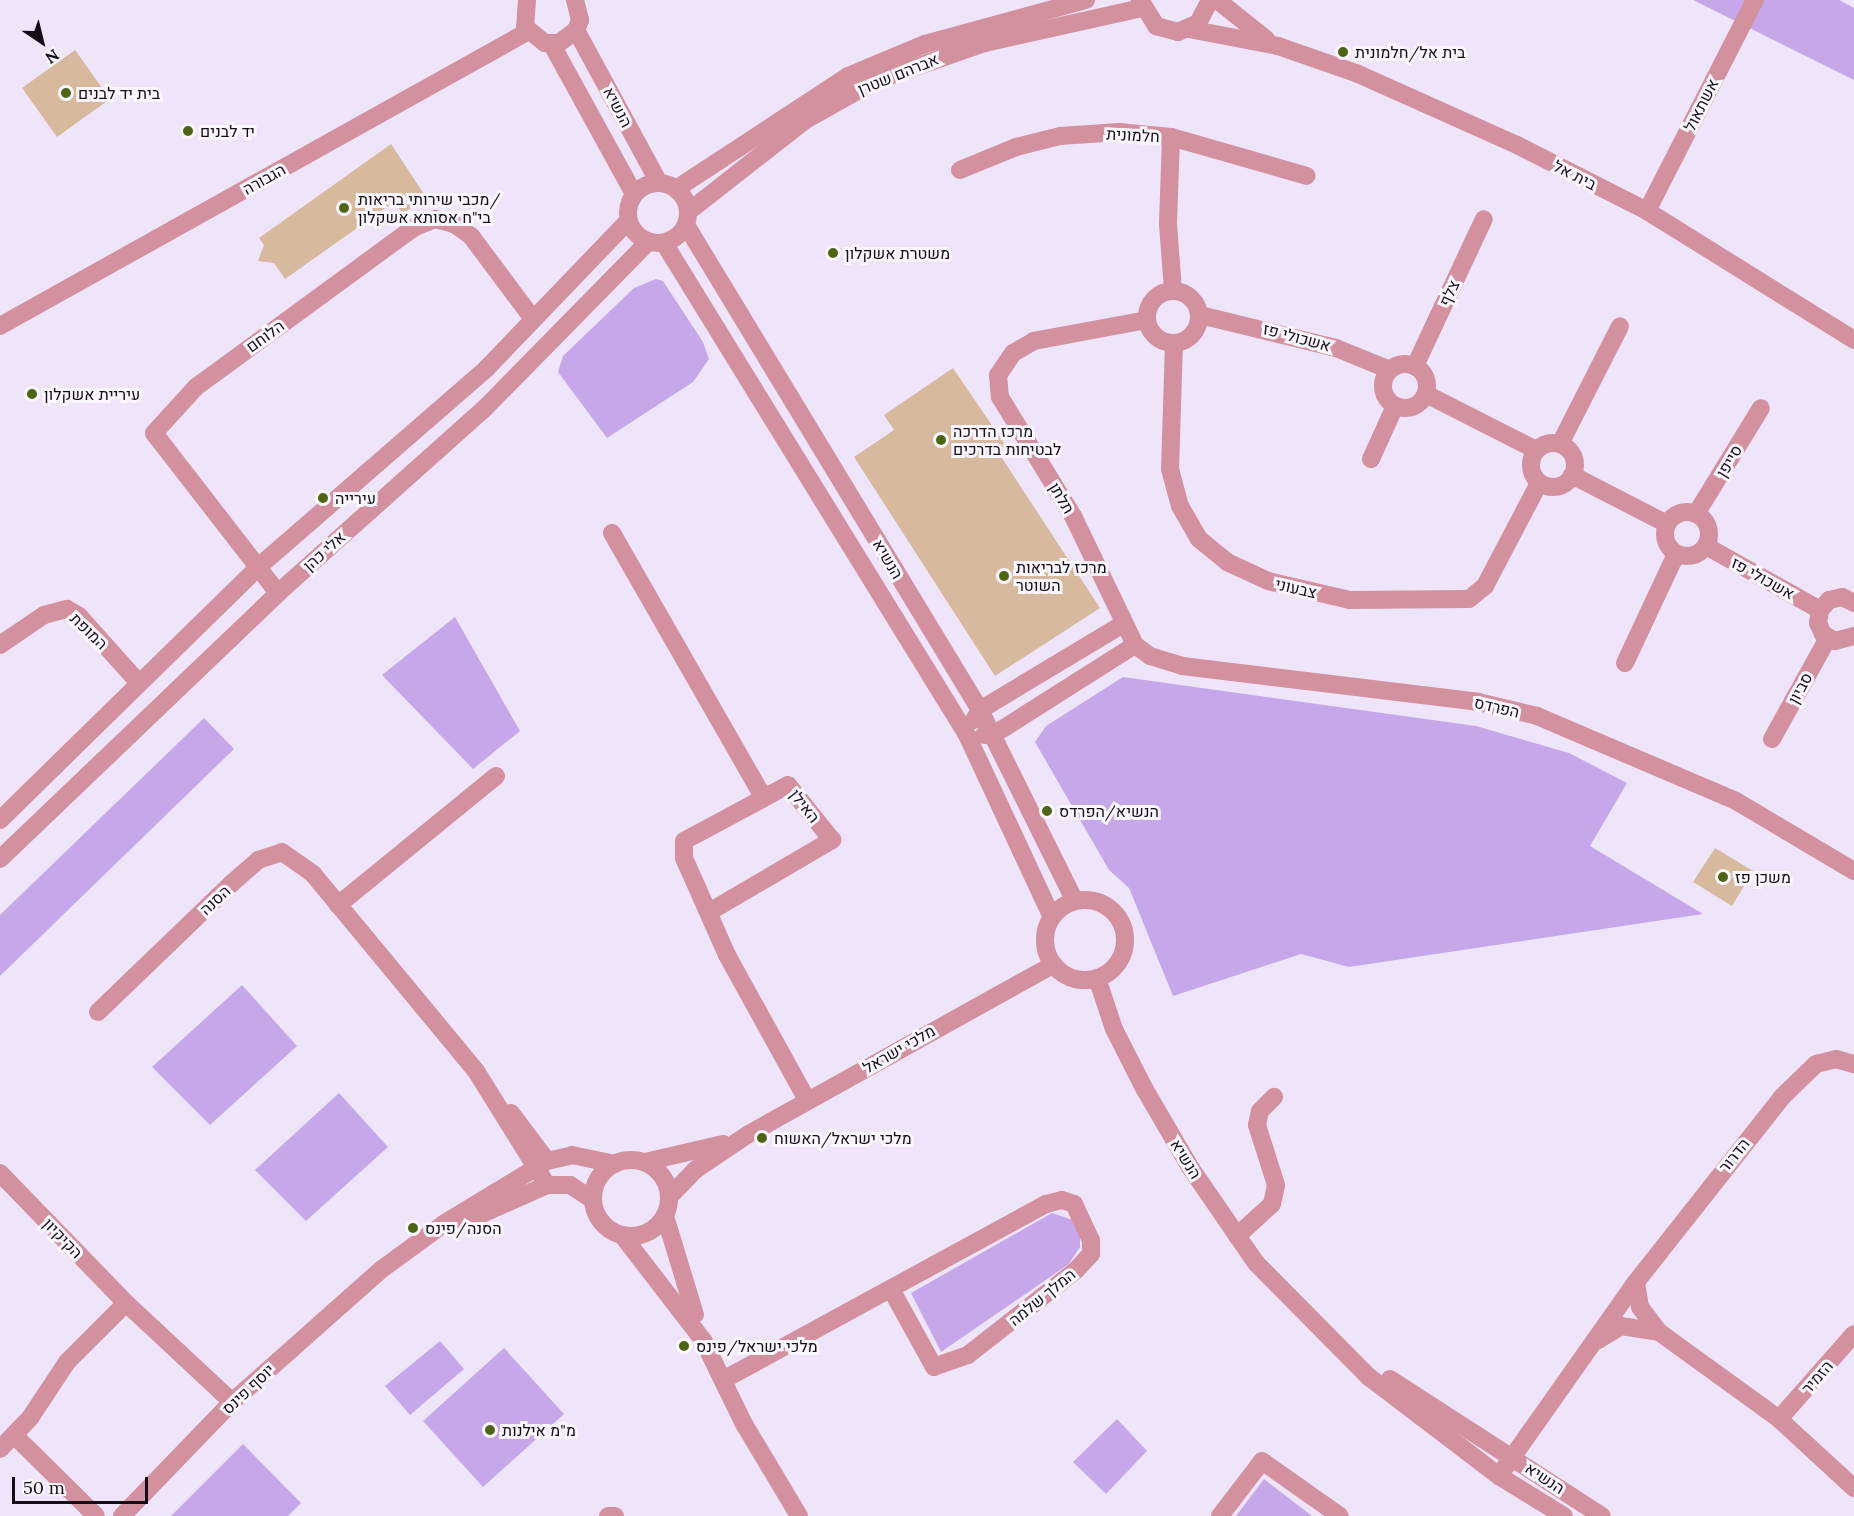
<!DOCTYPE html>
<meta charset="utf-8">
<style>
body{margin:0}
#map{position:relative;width:1854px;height:1516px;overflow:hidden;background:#efe5fb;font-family:Lora,Heebo,serif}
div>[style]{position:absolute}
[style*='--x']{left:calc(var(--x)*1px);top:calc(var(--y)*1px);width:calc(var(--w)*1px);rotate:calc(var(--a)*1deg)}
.green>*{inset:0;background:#c6a8ea}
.building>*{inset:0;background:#d7b99d}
.minor>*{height:18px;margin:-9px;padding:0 9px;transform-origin:9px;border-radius:9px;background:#d3919f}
.minor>.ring{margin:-9px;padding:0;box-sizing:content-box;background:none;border:18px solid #d3919f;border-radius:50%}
.dots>*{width:16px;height:16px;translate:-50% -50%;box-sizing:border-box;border:3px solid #f9f6fd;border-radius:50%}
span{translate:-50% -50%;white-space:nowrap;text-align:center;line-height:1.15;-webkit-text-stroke:6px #f9f6fd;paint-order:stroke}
.poi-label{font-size:16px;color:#130d1a}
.left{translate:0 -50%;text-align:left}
.street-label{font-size:16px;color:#130d1a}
.north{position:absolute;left:12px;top:12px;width:60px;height:60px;-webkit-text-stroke:4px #f9f6fd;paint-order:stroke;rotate:145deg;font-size:16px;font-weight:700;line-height:24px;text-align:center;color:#130d1a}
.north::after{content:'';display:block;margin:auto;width:21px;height:27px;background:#130d1a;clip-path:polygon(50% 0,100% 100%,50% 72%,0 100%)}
.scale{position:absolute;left:12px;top:1477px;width:136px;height:27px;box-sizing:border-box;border:3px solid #130d1a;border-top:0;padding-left:8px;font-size:18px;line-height:21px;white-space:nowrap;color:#130d1a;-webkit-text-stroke:4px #f9f6fd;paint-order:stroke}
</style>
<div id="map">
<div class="green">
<i style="clip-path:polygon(1693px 0,1839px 0,1854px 8px,1854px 80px)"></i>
<i style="clip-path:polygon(656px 279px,663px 281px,703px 342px,709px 359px,693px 382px,607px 438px,558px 372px,563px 356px,634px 288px)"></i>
<i style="clip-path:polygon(455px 617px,520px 731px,473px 769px,382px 675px)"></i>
<i style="clip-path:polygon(1123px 677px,1476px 726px,1569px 753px,1627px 783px,1590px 846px,1703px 914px,1349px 967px,1301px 954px,1173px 996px,1129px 888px,1109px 870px,1035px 742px,1046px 726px)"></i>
<i style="clip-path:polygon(204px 718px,234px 749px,0 976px,0 915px)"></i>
<i style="clip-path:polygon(242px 985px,297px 1046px,210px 1125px,152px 1067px)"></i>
<i style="clip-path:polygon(339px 1093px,388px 1147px,306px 1221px,255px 1170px)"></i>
<i style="clip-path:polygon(1052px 1213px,1073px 1220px,1080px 1231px,1080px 1247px,1069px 1264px,941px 1352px,911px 1293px)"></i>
<i style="clip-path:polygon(440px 1341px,464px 1369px,410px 1415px,385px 1386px)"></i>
<i style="clip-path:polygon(504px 1348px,564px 1414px,483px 1487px,423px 1421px)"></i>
<i style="clip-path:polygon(1117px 1419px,1147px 1451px,1106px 1494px,1073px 1462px)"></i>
<i style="clip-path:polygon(243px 1444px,301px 1503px,288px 1516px,171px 1516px)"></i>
<i style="clip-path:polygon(1264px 1479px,1312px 1516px,1236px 1516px)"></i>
</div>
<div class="building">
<i style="clip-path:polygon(75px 50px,110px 99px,57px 137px,22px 88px)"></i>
<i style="clip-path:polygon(391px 144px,426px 197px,403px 214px,394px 202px,285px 279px,274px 263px,258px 261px,264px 245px,259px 238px)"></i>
<i style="clip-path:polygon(953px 368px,1008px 449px,1000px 455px,1100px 608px,995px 676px,854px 457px,894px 430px,884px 415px)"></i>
<i style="clip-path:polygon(1715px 848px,1753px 871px,1732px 906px,1693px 882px)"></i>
</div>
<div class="minor">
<i style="--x:527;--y:0;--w:27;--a:94"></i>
<i style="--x:525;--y:27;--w:26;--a:39"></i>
<i style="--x:545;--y:43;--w:14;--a:0"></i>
<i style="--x:559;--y:43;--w:21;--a:-37"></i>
<i style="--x:576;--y:30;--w:11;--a:-68"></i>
<i style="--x:580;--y:20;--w:21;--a:-104"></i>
<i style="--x:1140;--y:0;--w:31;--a:58"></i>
<i style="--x:1156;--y:26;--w:23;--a:15"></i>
<i style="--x:1178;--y:32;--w:22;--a:-24"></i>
<i style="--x:1198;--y:23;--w:26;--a:-62"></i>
<i style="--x:1217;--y:0;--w:63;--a:38.5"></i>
<i style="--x:1189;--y:29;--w:91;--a:10.8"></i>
<i style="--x:1278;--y:46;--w:83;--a:19.1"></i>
<i style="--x:1356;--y:73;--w:176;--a:24.1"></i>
<i style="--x:1517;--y:145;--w:146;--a:26.9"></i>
<i style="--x:1647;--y:211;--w:244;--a:31.9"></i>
<i style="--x:576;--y:30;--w:174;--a:61.5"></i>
<i style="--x:551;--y:43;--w:172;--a:61.2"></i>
<i style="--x:1171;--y:137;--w:87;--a:92"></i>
<i style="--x:1168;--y:224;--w:66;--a:85.7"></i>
<i style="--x:960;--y:170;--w:61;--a:-22.3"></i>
<i style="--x:1016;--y:147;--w:45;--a:-14"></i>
<i style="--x:1060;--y:136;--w:59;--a:-3.9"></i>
<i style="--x:1119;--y:132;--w:52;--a:5.5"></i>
<i style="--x:1171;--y:137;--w:141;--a:16"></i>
<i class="ring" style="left:628px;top:183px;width:42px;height:42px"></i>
<i style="--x:676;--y:189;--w:206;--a:-33.3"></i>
<i style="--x:848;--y:76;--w:83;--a:-22.6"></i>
<i style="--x:925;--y:44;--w:167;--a:-15.3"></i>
<i style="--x:1647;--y:211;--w:237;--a:-62.9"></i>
<i style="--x:688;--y:212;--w:147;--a:-38.1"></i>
<i style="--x:804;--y:121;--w:81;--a:-29.4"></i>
<i style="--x:875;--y:81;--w:116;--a:-19.1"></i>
<i style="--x:985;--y:43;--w:161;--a:-12.6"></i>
<i style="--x:686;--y:225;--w:567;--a:58.78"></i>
<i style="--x:980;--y:710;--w:213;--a:63.6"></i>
<i style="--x:664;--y:243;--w:578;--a:58.37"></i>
<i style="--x:967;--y:735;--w:201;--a:65"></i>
<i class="ring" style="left:1147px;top:291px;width:34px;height:34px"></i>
<i style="--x:1200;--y:315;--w:140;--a:13.6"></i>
<i style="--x:1336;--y:348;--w:58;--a:22.2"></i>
<i style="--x:1147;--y:320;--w:115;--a:169.5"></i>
<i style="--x:1034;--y:341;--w:24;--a:150"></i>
<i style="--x:1013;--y:353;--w:27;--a:124"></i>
<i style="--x:998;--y:375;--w:22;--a:85"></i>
<i style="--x:1000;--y:397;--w:140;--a:58.5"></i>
<i style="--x:1073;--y:516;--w:143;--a:64.3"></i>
<i style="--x:1135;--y:645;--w:19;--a:36"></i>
<i style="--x:1150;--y:656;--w:34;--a:17"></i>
<i style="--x:1182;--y:666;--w:298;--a:6.9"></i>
<i style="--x:1478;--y:702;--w:61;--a:13.3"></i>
<i style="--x:1537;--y:716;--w:216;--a:23.1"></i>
<i style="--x:1736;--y:801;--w:137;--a:30.7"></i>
<i style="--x:0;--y:326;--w:603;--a:-29.16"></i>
<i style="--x:1174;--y:343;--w:126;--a:91.8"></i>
<i style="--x:1170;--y:469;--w:38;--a:75"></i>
<i style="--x:1180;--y:506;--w:38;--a:60"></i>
<i style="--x:1199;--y:539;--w:36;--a:39"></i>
<i style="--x:1227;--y:562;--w:45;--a:24.9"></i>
<i style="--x:1268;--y:581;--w:84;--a:13"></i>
<i style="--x:1350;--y:600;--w:119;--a:-0.5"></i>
<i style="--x:1469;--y:599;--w:21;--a:-39"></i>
<i style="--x:1485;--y:586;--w:116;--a:-62.3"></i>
<i class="ring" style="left:1383px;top:364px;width:26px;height:26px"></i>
<i style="--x:1415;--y:366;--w:162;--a:-64.9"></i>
<i style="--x:1426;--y:394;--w:123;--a:27"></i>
<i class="ring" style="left:1531px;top:443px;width:26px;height:26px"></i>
<i style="--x:1560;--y:444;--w:132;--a:-63"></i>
<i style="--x:1371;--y:459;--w:58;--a:-65.6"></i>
<i style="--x:1572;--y:475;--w:107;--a:27.3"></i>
<i class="ring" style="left:1665px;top:512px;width:26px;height:26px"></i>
<i style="--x:1696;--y:514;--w:124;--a:-58.5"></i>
<i style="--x:612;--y:533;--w:304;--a:60.2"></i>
<i style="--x:1706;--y:546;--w:131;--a:29.3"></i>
<i style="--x:278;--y:593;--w:202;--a:-127.8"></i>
<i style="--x:154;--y:433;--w:62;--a:-47.6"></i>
<i style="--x:196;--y:387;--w:269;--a:-36.2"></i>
<i style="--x:413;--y:228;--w:24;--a:-22"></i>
<i style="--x:435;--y:219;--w:20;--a:15"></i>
<i style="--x:454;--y:224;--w:21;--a:35"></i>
<i style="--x:471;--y:236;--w:104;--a:53.2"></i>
<i style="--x:1854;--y:603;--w:13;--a:-153"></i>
<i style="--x:1842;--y:597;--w:13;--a:167"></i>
<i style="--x:1829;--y:600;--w:13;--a:132"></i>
<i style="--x:1820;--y:610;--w:13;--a:99"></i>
<i style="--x:1818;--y:623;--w:12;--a:66"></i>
<i style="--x:1823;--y:634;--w:14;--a:30"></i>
<i style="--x:1835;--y:641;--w:20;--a:-15"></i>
<i style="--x:0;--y:645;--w:53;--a:-34.3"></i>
<i style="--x:44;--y:615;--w:24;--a:-15"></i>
<i style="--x:67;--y:609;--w:14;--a:30"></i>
<i style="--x:79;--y:616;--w:90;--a:48.2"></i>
<i style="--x:1625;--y:663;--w:120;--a:-64.9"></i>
<i style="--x:974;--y:720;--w:12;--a:-59"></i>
<i style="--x:980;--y:710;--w:167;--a:-31"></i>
<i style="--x:984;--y:735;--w:9;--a:0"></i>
<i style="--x:993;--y:735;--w:168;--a:-32.4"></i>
<i style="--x:1772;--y:739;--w:115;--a:-61"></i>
<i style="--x:0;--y:820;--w:359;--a:-44.4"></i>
<i style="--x:256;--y:569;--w:306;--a:-41"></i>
<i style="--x:487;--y:368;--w:204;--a:-46.2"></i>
<i style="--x:0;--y:859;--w:385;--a:-43.7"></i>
<i style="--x:278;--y:593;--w:275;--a:-41.8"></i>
<i style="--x:483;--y:410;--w:235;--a:-45.5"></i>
<i class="ring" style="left:1045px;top:900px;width:62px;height:62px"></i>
<i style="--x:338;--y:905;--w:204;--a:-39.2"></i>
<i style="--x:709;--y:912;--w:143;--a:-30.3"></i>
<i style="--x:832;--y:840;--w:70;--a:-128.7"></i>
<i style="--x:788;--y:785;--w:118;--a:151.7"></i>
<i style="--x:684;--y:841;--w:17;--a:90"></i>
<i style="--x:684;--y:858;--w:106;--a:66.1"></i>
<i style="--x:727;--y:955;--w:166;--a:61.1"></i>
<i style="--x:1097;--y:978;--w:54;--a:71.6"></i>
<i style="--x:1114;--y:1029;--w:66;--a:63"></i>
<i style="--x:1144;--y:1088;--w:91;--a:59.8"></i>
<i style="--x:1190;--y:1167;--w:116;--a:55.5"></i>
<i style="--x:1256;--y:1263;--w:161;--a:45.3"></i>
<i style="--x:1369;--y:1377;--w:163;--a:37.3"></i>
<i style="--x:1499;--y:1476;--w:76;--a:31.6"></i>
<i style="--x:98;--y:1012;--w:186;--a:-43.9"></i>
<i style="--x:232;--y:883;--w:35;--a:-41"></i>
<i style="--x:258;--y:860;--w:25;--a:-18"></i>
<i style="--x:282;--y:852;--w:38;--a:35"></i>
<i style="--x:313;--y:874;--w:256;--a:50.4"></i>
<i style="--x:476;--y:1071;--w:134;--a:58.1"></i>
<i style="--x:511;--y:1113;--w:60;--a:53.1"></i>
<i class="ring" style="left:593px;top:1160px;width:58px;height:58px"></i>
<i style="--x:645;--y:1162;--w:80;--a:-13"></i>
<i style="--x:0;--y:1173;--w:181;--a:45.9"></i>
<i style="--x:126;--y:1303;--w:145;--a:43"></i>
<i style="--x:669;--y:1197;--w:37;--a:-46"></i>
<i style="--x:695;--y:1170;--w:63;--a:-33.9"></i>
<i style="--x:747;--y:1135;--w:350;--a:-29.1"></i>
<i style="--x:665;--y:1216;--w:103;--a:73.1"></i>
<i style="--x:464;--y:1222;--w:91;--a:-24"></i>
<i style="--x:547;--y:1185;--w:23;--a:0"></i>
<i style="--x:570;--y:1185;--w:27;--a:33"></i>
<i style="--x:622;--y:1235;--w:133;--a:52.4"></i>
<i style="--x:703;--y:1340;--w:93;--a:64"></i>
<i style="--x:744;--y:1424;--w:107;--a:59.1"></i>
<i style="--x:1237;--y:1236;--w:47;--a:-42.4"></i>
<i style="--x:1272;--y:1204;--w:19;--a:-78"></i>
<i style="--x:1276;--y:1185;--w:63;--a:-107.6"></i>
<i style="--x:1257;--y:1125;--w:14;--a:-78"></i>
<i style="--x:1260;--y:1111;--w:20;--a:-45"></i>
<i style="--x:1636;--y:1282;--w:25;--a:81"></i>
<i style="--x:1640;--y:1307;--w:31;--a:53"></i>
<i style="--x:1598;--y:1340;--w:27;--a:-31"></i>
<i style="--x:1621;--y:1326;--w:38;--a:9"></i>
<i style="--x:1659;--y:1332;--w:148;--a:35.9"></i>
<i style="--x:1779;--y:1419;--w:102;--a:42.6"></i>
<i style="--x:1390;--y:1379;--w:252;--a:32.9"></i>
<i style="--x:723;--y:1380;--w:368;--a:-28.6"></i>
<i style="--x:1046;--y:1204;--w:16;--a:-14"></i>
<i style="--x:1062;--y:1200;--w:13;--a:18"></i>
<i style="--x:1074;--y:1204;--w:40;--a:65"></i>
<i style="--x:1091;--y:1240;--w:14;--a:90"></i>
<i style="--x:1091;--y:1254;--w:23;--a:133"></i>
<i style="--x:1075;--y:1271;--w:136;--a:141.9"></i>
<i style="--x:968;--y:1355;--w:36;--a:161"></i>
<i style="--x:934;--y:1367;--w:87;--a:-118.9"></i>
<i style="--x:1779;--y:1419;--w:113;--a:-48.6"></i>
<i style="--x:16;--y:1437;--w:112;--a:44.6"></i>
<i style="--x:0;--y:1449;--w:43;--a:-45.9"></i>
<i style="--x:30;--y:1418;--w:67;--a:-56.5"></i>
<i style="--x:67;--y:1362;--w:83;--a:-45"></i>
<i style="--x:1499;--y:1476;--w:237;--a:-54.8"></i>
<i style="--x:1636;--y:1282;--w:236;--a:-51.7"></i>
<i style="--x:1782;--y:1097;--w:47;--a:-44.1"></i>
<i style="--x:1816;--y:1064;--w:21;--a:-14"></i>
<i style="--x:1836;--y:1059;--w:19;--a:16"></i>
<i style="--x:122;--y:1516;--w:158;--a:-46"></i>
<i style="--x:232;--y:1402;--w:200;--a:-41.6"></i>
<i style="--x:382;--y:1269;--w:78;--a:-36.1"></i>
<i style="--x:445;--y:1223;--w:119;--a:-31.3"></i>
<i style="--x:547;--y:1161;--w:26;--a:-13"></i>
<i style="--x:572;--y:1155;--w:44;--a:11.8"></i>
<i style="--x:608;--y:1516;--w:7;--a:0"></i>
<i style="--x:1220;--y:1516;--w:69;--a:-52.6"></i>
<i style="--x:1262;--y:1461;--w:95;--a:35.2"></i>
</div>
<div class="dots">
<i style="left:1343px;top:52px;background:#4d6513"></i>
<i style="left:66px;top:93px;background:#4d6513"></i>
<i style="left:188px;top:131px;background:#4d6513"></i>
<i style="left:344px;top:208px;background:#4d6513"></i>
<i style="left:833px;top:253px;background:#4d6513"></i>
<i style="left:32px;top:394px;background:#4d6513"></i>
<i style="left:941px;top:440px;background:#4d6513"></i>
<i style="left:323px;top:498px;background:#4d6513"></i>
<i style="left:1004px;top:576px;background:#4d6513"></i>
<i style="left:1047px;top:811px;background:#4d6513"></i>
<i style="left:1723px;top:877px;background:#4d6513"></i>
<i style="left:762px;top:1138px;background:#4d6513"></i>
<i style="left:413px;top:1228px;background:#4d6513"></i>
<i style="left:684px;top:1346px;background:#4d6513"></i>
<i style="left:490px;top:1430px;background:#4d6513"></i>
</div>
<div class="poi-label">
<span class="left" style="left:1355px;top:52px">בית אל/חלמונית</span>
<span class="left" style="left:78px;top:93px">בית יד לבנים</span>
<span class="left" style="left:200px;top:131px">יד לבנים</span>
<span class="left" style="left:358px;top:208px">מכבי שירותי בריאות/<br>בי"ח אסותא אשקלון</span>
<span class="left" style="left:845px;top:253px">משטרת אשקלון</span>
<span class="left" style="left:44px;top:394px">עיריית אשקלון</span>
<span class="left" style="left:953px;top:440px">מרכז הדרכה<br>לבטיחות בדרכים</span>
<span class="left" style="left:335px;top:498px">עירייה</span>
<span class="left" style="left:1016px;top:576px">מרכז לבריאות<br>השוטר</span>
<span class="left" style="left:1059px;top:811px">הנשיא/הפרדס</span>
<span class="left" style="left:1735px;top:877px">משכן פז</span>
<span class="left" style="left:774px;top:1138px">מלכי ישראל/האשוח</span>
<span class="left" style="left:425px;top:1228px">הסנה/פינס</span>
<span class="left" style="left:696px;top:1346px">מלכי ישראל/פינס</span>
<span class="left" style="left:502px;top:1430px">מ"מ אילנות</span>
</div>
<div class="street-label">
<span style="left:898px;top:74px;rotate:-22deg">אברהם שטרן</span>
<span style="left:1701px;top:105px;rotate:-63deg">אשתאול</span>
<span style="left:618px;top:107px;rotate:62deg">הנשיא</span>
<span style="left:1133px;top:135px;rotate:3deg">חלמונית</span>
<span style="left:1575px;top:175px;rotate:27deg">בית אל</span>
<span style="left:264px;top:179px;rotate:-29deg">הגבורה</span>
<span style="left:1449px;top:293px;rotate:-65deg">צלף</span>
<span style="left:265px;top:336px;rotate:-36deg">הלוחם</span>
<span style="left:1297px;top:337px;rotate:15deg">אשכולי פז</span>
<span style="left:1729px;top:461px;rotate:-59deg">סייפן</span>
<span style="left:1062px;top:498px;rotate:59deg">תלתן</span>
<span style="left:324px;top:551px;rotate:-42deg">אלי כהן</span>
<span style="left:888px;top:559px;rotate:59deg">הנשיא</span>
<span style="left:1763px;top:578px;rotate:29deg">אשכולי פז</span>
<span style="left:1296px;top:588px;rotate:13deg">צבעוני</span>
<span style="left:89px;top:631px;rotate:44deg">המופת</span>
<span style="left:1800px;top:688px;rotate:-61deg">סביון</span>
<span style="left:1497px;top:707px;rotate:13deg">הפרדס</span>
<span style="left:805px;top:806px;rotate:52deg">האילן</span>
<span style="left:215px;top:900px;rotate:-43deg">הסנה</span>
<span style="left:899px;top:1049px;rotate:-30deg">מלכי ישראל</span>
<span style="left:1734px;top:1155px;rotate:-51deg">הדרור</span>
<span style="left:1186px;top:1159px;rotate:58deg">הנשיא</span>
<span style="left:63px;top:1238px;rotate:46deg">הקיקיון</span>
<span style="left:1042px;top:1297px;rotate:-39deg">המלך שלמה</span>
<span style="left:1817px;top:1377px;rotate:-49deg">הזמיר</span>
<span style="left:248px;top:1389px;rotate:-43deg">יוסף פינס</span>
<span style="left:1545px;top:1478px;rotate:33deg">הנשיא</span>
</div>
<div class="north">N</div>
<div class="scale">50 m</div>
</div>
